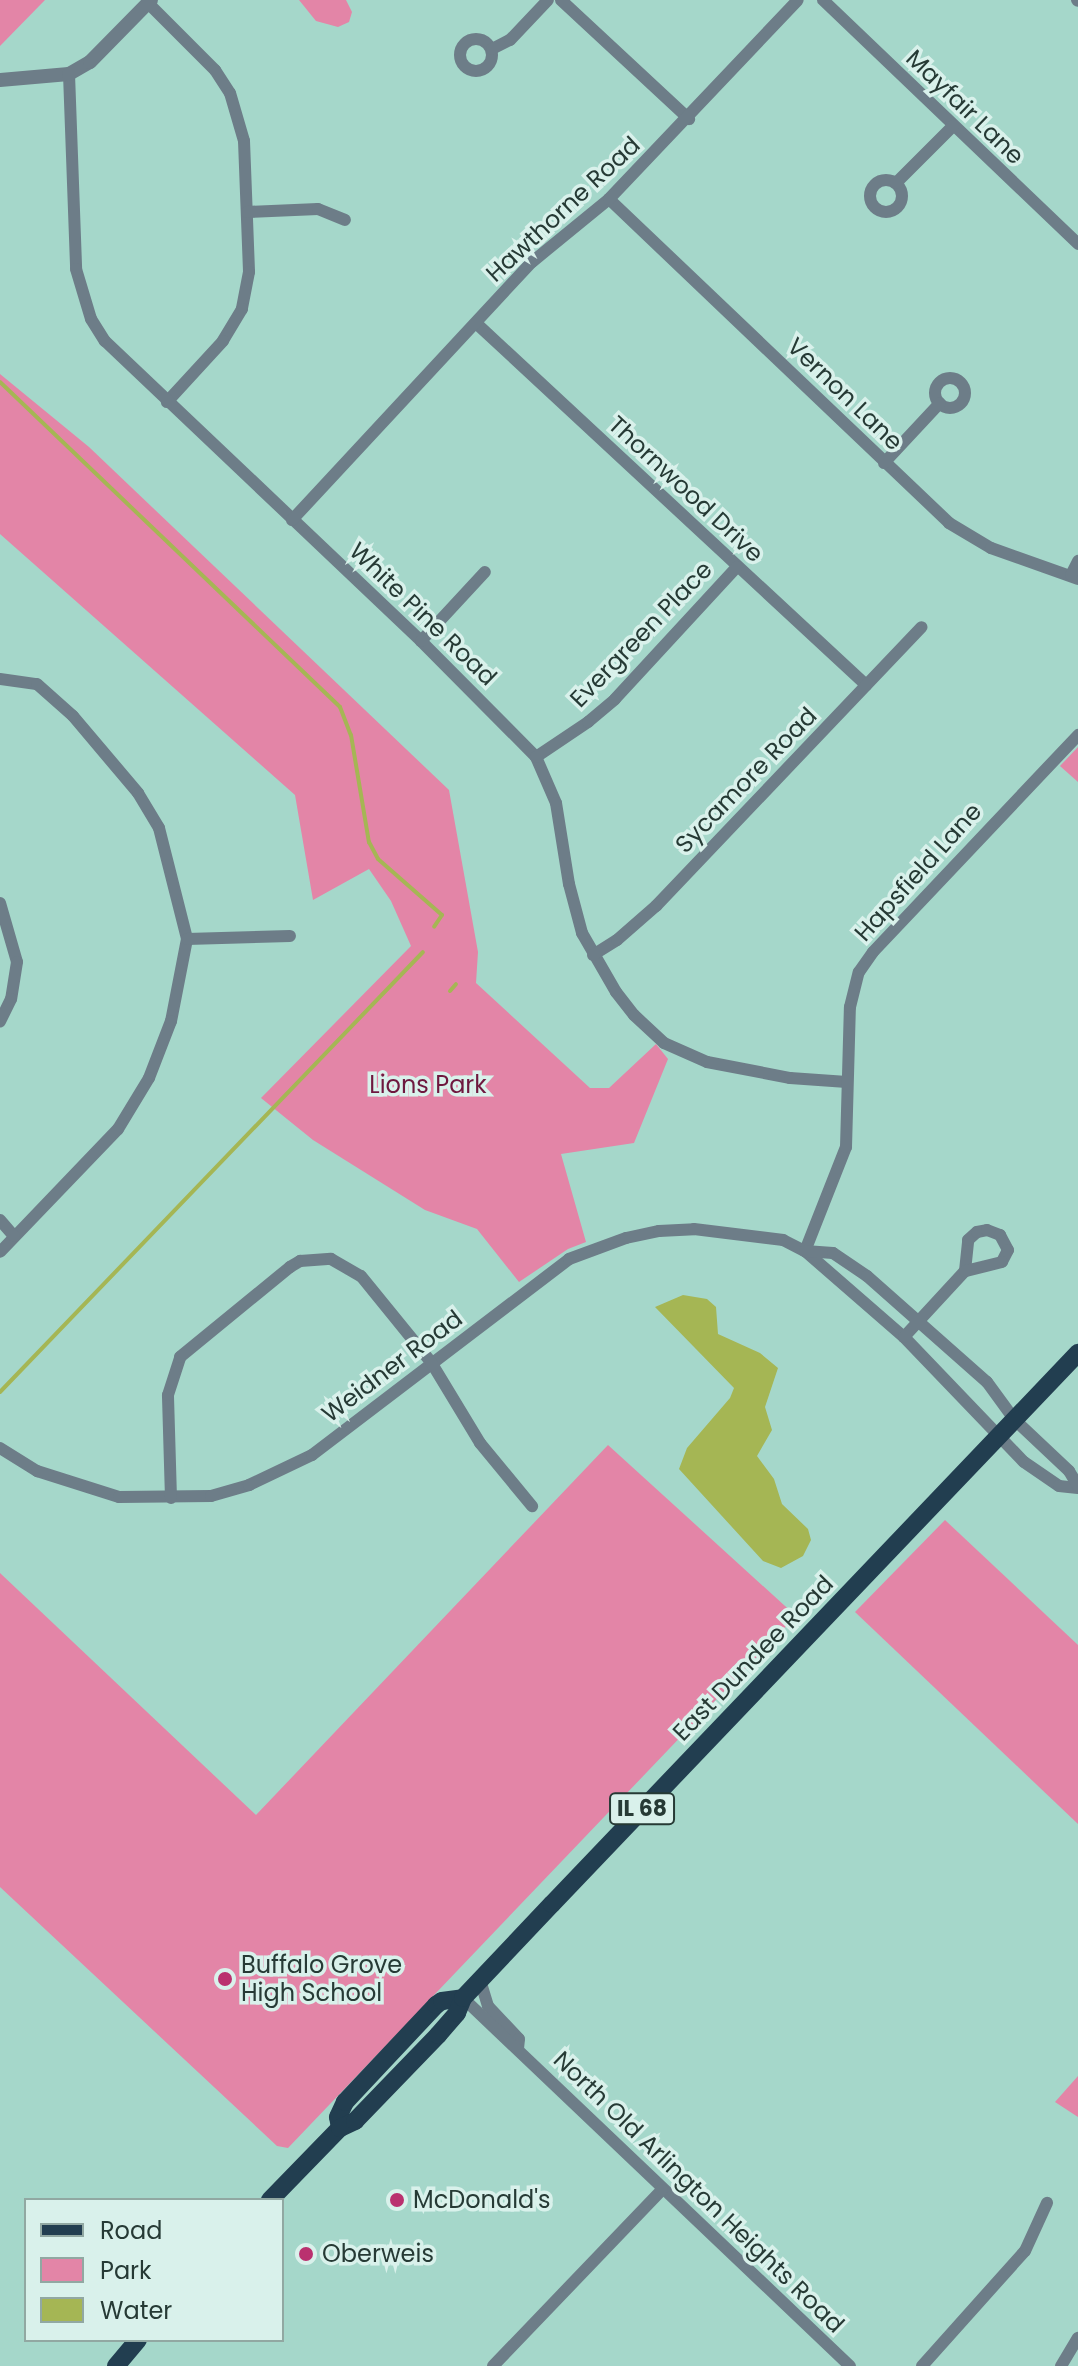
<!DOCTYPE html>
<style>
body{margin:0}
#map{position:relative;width:1078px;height:2366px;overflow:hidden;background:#a5d7ca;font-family:Poppins,sans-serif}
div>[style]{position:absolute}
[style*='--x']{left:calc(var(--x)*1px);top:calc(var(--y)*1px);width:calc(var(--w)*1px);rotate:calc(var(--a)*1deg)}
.green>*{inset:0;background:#e385a7}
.water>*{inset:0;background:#a5b654}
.stream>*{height:4px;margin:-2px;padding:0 2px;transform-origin:2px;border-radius:2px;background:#a5b654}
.minor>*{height:12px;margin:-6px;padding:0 6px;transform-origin:6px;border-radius:6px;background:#6d7d88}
.minor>.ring{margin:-6px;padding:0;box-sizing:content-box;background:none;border:12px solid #6d7d88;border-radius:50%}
.tertiary>*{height:14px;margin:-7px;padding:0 7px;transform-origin:7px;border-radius:7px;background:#6d7d88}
.primary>*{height:18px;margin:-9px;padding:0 9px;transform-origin:9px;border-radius:9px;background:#223e50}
.dots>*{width:22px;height:22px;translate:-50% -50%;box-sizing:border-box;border:4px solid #d9f1eb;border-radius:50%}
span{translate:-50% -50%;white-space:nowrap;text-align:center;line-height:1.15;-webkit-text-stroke:7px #d9f1eb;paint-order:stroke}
.shield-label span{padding:2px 6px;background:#d9f1eb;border:2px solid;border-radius:6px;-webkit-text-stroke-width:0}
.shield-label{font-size:22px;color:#263a35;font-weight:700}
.street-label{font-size:24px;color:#263a35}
.park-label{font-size:24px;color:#6e183f}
.poi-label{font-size:24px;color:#263a35}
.left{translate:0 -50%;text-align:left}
.legend{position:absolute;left:24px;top:2198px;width:260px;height:144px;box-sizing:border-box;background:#d9f1eb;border:2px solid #91a8a2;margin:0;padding:10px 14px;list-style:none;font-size:24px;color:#263a35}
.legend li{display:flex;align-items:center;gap:16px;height:40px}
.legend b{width:40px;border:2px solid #91a8a2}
</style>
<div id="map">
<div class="green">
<i style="clip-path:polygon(0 0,45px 0,0 46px)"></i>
<i style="clip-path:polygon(299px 0,346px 0,352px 12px,349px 22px,338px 27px,316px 21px)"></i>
<i style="clip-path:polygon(0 374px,89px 447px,449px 790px,478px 952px,476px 983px,590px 1088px,609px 1088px,656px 1044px,668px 1059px,634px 1143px,561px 1154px,586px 1242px,568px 1249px,519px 1282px,477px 1229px,425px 1210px,313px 1140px,261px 1098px,411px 946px,391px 901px,369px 869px,313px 900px,295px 795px,0 534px)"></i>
<i style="clip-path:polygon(1078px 747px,1078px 782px,1060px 766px)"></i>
<i style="clip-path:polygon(608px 1445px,796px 1616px,288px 2148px,277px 2146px,0 1887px,0 1573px,256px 1815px)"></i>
<i style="clip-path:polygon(945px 1520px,1078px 1645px,1078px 1824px,855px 1612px)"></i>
<i style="clip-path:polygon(1078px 2076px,1078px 2117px,1055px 2102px)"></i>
</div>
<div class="water">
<i style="clip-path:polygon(683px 1295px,707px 1299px,716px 1307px,718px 1334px,760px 1353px,778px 1368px,765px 1407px,772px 1430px,757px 1456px,774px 1479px,782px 1504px,808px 1529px,811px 1540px,803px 1556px,781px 1568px,763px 1561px,679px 1469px,687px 1448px,730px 1398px,734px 1388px,655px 1307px)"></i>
</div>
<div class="stream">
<i style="--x:0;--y:382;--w:470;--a:43.7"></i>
<i style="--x:340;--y:707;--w:30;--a:69"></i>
<i style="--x:351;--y:735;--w:109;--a:80.5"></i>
<i style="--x:369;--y:842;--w:19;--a:62"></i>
<i style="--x:378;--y:859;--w:85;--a:41.2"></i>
<i style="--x:442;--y:915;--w:14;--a:124"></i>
<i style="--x:450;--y:991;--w:9;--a:-49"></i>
<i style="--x:0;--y:1392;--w:610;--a:-46.13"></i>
</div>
<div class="minor">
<i style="--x:561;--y:0;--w:175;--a:42.9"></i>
<i style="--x:823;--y:0;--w:353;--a:43.7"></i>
<i style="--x:1077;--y:0;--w:1;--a:45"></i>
<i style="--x:148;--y:3;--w:95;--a:45"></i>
<i style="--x:215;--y:70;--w:27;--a:57"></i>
<i style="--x:230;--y:93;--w:50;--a:73.7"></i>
<i style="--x:244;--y:141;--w:131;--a:87.8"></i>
<i style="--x:249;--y:272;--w:38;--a:101"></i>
<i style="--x:242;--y:309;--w:37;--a:121"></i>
<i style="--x:223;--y:341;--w:83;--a:132.6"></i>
<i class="ring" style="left:460px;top:39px;width:20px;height:20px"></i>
<i style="--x:492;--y:49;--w:20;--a:-27"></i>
<i style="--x:510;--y:40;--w:55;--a:-46.5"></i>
<i style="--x:69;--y:74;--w:195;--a:87.9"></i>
<i style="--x:76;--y:269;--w:52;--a:73.3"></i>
<i style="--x:91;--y:319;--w:26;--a:58"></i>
<i style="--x:105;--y:341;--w:436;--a:43.5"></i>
<i style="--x:421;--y:641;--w:163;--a:45.2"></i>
<i style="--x:536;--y:757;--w:50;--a:66.5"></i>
<i style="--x:556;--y:803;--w:82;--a:80.9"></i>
<i style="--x:569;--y:884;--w:51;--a:75.1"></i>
<i style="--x:582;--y:933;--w:68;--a:60"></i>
<i style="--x:616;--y:992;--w:29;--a:52"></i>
<i style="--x:634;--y:1015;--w:41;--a:43"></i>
<i style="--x:664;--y:1043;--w:47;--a:23.8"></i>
<i style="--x:707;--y:1062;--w:85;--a:10.9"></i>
<i style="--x:790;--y:1078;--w:57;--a:4"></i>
<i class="ring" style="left:870px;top:180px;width:20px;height:20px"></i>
<i style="--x:896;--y:183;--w:81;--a:-45"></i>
<i style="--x:609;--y:199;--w:470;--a:43.6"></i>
<i style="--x:949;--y:523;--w:49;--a:30.8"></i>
<i style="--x:991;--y:548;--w:92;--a:19.6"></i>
<i style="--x:247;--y:212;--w:71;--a:-2.4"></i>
<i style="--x:318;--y:209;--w:29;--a:22"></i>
<i style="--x:477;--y:324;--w:531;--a:42.86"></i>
<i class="ring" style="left:935px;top:378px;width:18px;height:18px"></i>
<i style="--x:884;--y:463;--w:82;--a:-47"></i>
<i style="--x:292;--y:520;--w:352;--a:-47.1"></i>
<i style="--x:532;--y:262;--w:99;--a:-39.3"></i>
<i style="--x:609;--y:199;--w:274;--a:-46.5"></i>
<i style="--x:1071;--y:575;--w:16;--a:-63"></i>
<i style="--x:421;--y:641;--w:94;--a:-47.2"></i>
<i style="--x:0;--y:679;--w:37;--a:8"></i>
<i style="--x:37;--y:684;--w:48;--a:41.6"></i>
<i style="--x:73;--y:716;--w:101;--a:49.8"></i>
<i style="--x:138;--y:793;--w:41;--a:59"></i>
<i style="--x:159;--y:828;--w:114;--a:75.8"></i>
<i style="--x:187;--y:939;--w:84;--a:101"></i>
<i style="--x:171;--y:1021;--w:61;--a:111.1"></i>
<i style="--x:149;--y:1078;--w:60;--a:121.3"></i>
<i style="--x:118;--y:1129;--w:170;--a:133.8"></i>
<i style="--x:536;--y:757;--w:63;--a:-33.9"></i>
<i style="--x:588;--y:722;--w:35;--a:-40"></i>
<i style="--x:615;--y:699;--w:180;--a:-47.3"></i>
<i style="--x:0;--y:903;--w:61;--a:73.9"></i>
<i style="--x:17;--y:962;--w:37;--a:99"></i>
<i style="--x:11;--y:999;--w:25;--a:116"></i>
<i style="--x:187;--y:939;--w:103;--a:-1.7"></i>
<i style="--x:593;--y:955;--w:28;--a:-32"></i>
<i style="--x:617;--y:940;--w:52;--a:-41.1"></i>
<i style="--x:656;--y:906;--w:385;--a:-46.4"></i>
<i style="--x:0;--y:1220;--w:21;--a:49"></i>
<i style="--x:805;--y:1251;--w:112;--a:-68.5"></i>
<i style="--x:846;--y:1147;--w:140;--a:-88.4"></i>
<i style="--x:850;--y:1007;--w:36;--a:-76"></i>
<i style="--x:859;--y:972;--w:24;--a:-55"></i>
<i style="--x:873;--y:952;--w:299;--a:-46.6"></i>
<i style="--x:805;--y:1251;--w:131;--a:41"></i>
<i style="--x:904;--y:1337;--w:173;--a:46.2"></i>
<i style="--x:1024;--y:1462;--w:42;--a:34.4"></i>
<i style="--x:1059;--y:1486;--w:19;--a:6"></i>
<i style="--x:904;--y:1337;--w:90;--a:-47.3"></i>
<i style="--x:965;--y:1271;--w:31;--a:-84"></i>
<i style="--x:968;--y:1240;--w:12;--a:-42"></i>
<i style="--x:977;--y:1232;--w:10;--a:-11"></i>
<i style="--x:987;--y:1230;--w:14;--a:21"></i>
<i style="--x:1000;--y:1235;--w:17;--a:62"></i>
<i style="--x:1008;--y:1250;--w:13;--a:117"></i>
<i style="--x:1002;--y:1262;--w:38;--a:166"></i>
<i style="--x:0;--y:1448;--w:44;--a:31.9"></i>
<i style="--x:37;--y:1471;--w:86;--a:17.6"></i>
<i style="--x:119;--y:1497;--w:92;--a:-0.6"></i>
<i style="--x:211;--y:1496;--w:40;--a:-16"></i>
<i style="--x:249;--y:1485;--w:70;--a:-25.5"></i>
<i style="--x:312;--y:1455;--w:323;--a:-37.3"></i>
<i style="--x:569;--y:1259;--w:61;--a:-20.2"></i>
<i style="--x:626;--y:1238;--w:34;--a:-12"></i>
<i style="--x:659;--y:1231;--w:35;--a:-3"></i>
<i style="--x:694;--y:1229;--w:90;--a:7"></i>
<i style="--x:783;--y:1240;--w:25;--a:27"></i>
<i style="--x:805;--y:1251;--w:28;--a:4"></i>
<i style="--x:833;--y:1253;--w:41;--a:34.1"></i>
<i style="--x:867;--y:1276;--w:160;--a:41.5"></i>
<i style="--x:987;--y:1382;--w:46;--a:53.9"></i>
<i style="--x:1014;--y:1419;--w:76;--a:43.4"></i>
<i style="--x:1069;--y:1471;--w:17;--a:59"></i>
<i style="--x:171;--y:1498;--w:103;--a:-91.7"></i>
<i style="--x:168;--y:1395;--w:40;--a:-72"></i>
<i style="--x:180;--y:1357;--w:142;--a:-39.3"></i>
<i style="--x:290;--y:1267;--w:12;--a:-31"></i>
<i style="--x:300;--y:1261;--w:31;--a:-4"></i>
<i style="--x:331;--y:1259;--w:34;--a:30"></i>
<i style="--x:361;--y:1276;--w:111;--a:50.9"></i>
<i style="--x:431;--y:1362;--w:95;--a:58.8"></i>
<i style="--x:480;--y:1443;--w:82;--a:50.5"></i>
<i style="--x:480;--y:1980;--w:27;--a:73"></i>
<i style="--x:488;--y:2006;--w:45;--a:46.8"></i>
<i style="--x:519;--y:2039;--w:10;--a:96"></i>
<i style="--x:463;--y:1998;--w:534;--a:43.56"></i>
<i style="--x:493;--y:2366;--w:244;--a:-46.2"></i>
<i style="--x:922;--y:2366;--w:154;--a:-48.2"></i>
<i style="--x:1025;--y:2251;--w:53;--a:-65.4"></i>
<i style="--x:1061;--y:2366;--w:33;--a:-59"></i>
</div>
<div class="tertiary">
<i style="--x:0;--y:80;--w:69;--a:-5"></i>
<i style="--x:69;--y:74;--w:24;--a:-30"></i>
<i style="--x:90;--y:62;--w:87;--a:-45.5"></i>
</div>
<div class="primary">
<i style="--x:340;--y:2128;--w:11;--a:-100"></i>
<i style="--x:338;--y:2117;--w:17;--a:-65"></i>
<i style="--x:345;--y:2102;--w:133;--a:-46.8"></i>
<i style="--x:436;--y:2005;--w:7;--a:-34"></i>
<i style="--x:442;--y:2001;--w:21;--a:-8"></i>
<i style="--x:270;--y:2200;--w:100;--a:-45.8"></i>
<i style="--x:340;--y:2128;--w:17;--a:-25"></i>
<i style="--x:355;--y:2121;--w:120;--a:-46"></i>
<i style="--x:438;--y:2035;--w:29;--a:-49"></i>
<i style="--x:457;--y:2013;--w:16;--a:-68"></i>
<i style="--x:463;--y:1998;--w:129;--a:-46.6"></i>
<i style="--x:552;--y:1904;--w:762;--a:-46.33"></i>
<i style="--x:116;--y:2366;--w:34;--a:-50"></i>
</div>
<div class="dots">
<i style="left:225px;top:1979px;background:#ba316f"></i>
<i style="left:397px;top:2200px;background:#ba316f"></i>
<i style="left:306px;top:2254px;background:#ba316f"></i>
</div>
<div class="shield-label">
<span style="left:642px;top:1809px">IL 68</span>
</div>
<div class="street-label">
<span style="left:965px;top:107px;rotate:44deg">Mayfair Lane</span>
<span style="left:563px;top:209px;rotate:-43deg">Hawthorne Road</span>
<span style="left:845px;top:394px;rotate:44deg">Vernon Lane</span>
<span style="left:686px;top:489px;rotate:43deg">Thornwood Drive</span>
<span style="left:423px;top:614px;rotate:44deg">White Pine Road</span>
<span style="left:641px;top:634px;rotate:-46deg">Evergreen Place</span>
<span style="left:746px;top:780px;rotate:-46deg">Sycamore Road</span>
<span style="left:918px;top:872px;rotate:-48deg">Hapsfield Lane</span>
<span style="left:392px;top:1366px;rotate:-37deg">Weidner Road</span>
<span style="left:753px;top:1658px;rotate:-46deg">East Dundee Road</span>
<span style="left:699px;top:2192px;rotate:44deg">North Old Arlington Heights Road</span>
</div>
<div class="park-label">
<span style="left:428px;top:1085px">Lions Park</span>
</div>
<div class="poi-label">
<span class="left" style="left:241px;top:1979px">Buffalo Grove<br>High School</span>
<span class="left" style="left:413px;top:2200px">McDonald's</span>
<span class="left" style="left:322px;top:2254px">Oberweis</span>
</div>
<ul class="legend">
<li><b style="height:10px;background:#223e50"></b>Road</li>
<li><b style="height:22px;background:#e385a7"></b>Park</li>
<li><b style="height:22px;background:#a5b654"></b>Water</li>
</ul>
</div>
